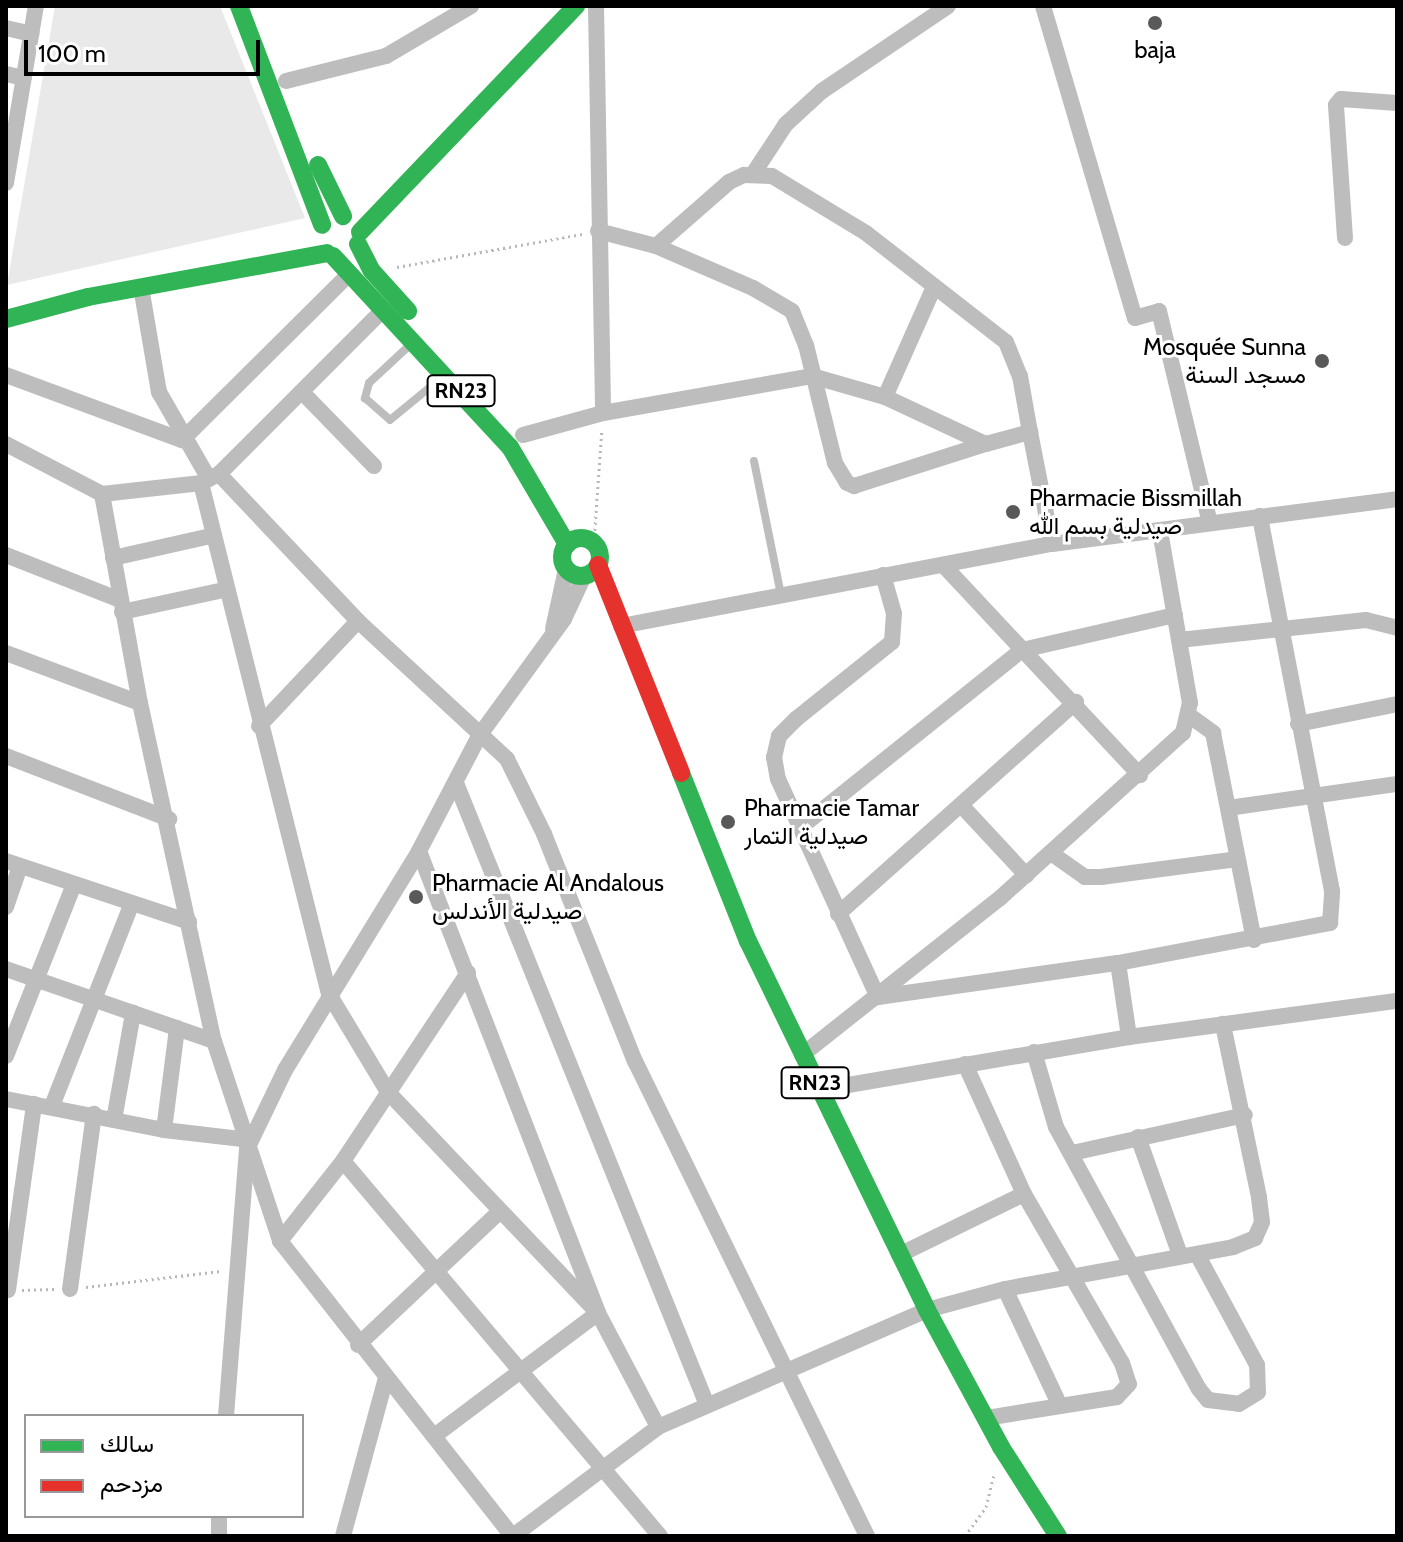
<!DOCTYPE html>
<meta charset="utf-8">
<style>
body{margin:0}
#map{position:relative;width:1403px;height:1542px;overflow:hidden;background:#fff;font-family:Cabin,Vazirmatn,sans-serif}
div>[style]{position:absolute}
[style*='--x']{left:calc(var(--x)*1px);top:calc(var(--y)*1px);width:calc(var(--w)*1px);rotate:calc(var(--a)*1deg)}
.green>*{inset:0;background:#e9e9e9}
.path>*{height:3px;margin-top:-1.5px;transform-origin:0;background:repeating-linear-gradient(90deg,#b8b8b8 0 2px,transparent 0 6px)}
.lane>*{height:8px;margin:-4px;padding:0 4px;transform-origin:4px;border-radius:4px;background:#bdbdbd}
.street>*{height:16px;margin:-8px;padding:0 8px;transform-origin:8px;border-radius:8px;background:#bdbdbd}
.fast>*{height:18px;margin:-9px;padding:0 9px;transform-origin:9px;border-radius:9px;background:#30b455}
.fast>.ring{margin:-9px;padding:0;box-sizing:content-box;background:none;border:18px solid #30b455;border-radius:50%}
.jam>*{height:18px;margin:-9px;padding:0 9px;transform-origin:9px;border-radius:9px;background:#e5322d}
.dots>*{width:22px;height:22px;translate:-50% -50%;box-sizing:border-box;border:4px solid #fff;border-radius:50%}
span{translate:-50% -50%;white-space:nowrap;text-align:center;line-height:1.15;-webkit-text-stroke:6px #fff;paint-order:stroke}
.shield-label span{padding:2px 6px;background:#fff;border:2px solid;border-radius:6px;-webkit-text-stroke-width:0}
.shield-label{font-size:22px;color:#000;font-weight:700}
.poi-label{font-size:24px;color:#000}
.right{translate:-100% -50%;text-align:right}
.left{translate:0 -50%;text-align:left}
.frame{position:absolute;inset:0;border:8px solid #000;pointer-events:none}
.legend{position:absolute;left:24px;top:1414px;width:280px;height:104px;box-sizing:border-box;background:#fff;border:2px solid #999;margin:0;padding:10px 14px;list-style:none;font-size:24px;color:#000}
.legend li{display:flex;align-items:center;gap:16px;height:40px}
.legend b{width:40px;border:2px solid #999}
.scale{position:absolute;left:24px;top:40px;width:236px;height:36px;box-sizing:border-box;border:4px solid #000;border-top:0;padding-left:10px;font-size:24px;line-height:28px;white-space:nowrap;color:#000;-webkit-text-stroke:6px #fff;paint-order:stroke}
</style>
<div id="map">
<div class="green">
<i style="clip-path:polygon(55px 6px,220px 6px,305px 218px,7px 285px)"></i>
</div>
<div class="path">
<i style="--x:397;--y:267;--w:189;--a:-10.1"></i>
<i style="--x:594;--y:542;--w:113;--a:-86"></i>
<i style="--x:86;--y:1287;--w:136;--a:-6.8"></i>
<i style="--x:22;--y:1290;--w:32;--a:-2"></i>
<i style="--x:965;--y:1536;--w:36;--a:-54"></i>
<i style="--x:986;--y:1507;--w:32;--a:-76"></i>
</div>
<div class="lane">
<i style="--x:411;--y:344;--w:57;--a:137.1"></i>
<i style="--x:369;--y:383;--w:16;--a:105"></i>
<i style="--x:365;--y:398;--w:33;--a:41"></i>
<i style="--x:390;--y:420;--w:65;--a:-39.4"></i>
<i style="--x:754;--y:461;--w:137;--a:78.6"></i>
</div>
<div class="street">
<i style="--x:596;--y:6;--w:407;--a:89"></i>
<i style="--x:1043;--y:6;--w:325;--a:73.6"></i>
<i style="--x:1135;--y:318;--w:25;--a:-16"></i>
<i style="--x:1159;--y:311;--w:218;--a:76.5"></i>
<i style="--x:6;--y:28;--w:26;--a:13"></i>
<i style="--x:6;--y:74;--w:18;--a:13"></i>
<i style="--x:286;--y:81;--w:103;--a:-14"></i>
<i style="--x:386;--y:56;--w:99;--a:-30.5"></i>
<i style="--x:753;--y:174;--w:60;--a:-56.6"></i>
<i style="--x:786;--y:124;--w:49;--a:-42.5"></i>
<i style="--x:822;--y:91;--w:152;--a:-34"></i>
<i style="--x:6;--y:183;--w:180;--a:-80.4"></i>
<i style="--x:598;--y:231;--w:60;--a:14.5"></i>
<i style="--x:656;--y:246;--w:106;--a:23.4"></i>
<i style="--x:753;--y:288;--w:45;--a:30.5"></i>
<i style="--x:792;--y:311;--w:37;--a:68"></i>
<i style="--x:806;--y:345;--w:122;--a:76.2"></i>
<i style="--x:835;--y:463;--w:23;--a:59"></i>
<i style="--x:847;--y:483;--w:8;--a:23"></i>
<i style="--x:854;--y:486;--w:139;--a:-17.7"></i>
<i style="--x:1345;--y:238;--w:133;--a:-93.9"></i>
<i style="--x:1336;--y:105;--w:8;--a:-50"></i>
<i style="--x:1341;--y:99;--w:56;--a:4.1"></i>
<i style="--x:656;--y:246;--w:97;--a:-41.2"></i>
<i style="--x:729;--y:182;--w:17;--a:-25"></i>
<i style="--x:744;--y:175;--w:28;--a:2"></i>
<i style="--x:772;--y:176;--w:110;--a:31.2"></i>
<i style="--x:866;--y:233;--w:177;--a:37.9"></i>
<i style="--x:1006;--y:342;--w:37;--a:68"></i>
<i style="--x:1020;--y:376;--w:57;--a:79.9"></i>
<i style="--x:141;--y:287;--w:107;--a:80.3"></i>
<i style="--x:159;--y:392;--w:100;--a:60.1"></i>
<i style="--x:6;--y:375;--w:188;--a:20.3"></i>
<i style="--x:182;--y:440;--w:234;--a:-44.8"></i>
<i style="--x:303;--y:393;--w:102;--a:45.8"></i>
<i style="--x:885;--y:397;--w:120;--a:-66"></i>
<i style="--x:523;--y:435;--w:83;--a:-15.4"></i>
<i style="--x:603;--y:413;--w:212;--a:-10"></i>
<i style="--x:812;--y:376;--w:76;--a:16"></i>
<i style="--x:885;--y:397;--w:111;--a:25"></i>
<i style="--x:986;--y:444;--w:46;--a:-15.3"></i>
<i style="--x:1030;--y:432;--w:114;--a:78.9"></i>
<i style="--x:6;--y:444;--w:108;--a:27.5"></i>
<i style="--x:102;--y:494;--w:100;--a:-6.3"></i>
<i style="--x:201;--y:483;--w:20;--a:-27"></i>
<i style="--x:219;--y:474;--w:232;--a:-45"></i>
<i style="--x:219;--y:474;--w:202;--a:46.6"></i>
<i style="--x:358;--y:621;--w:203;--a:42.8"></i>
<i style="--x:507;--y:759;--w:84;--a:63.7"></i>
<i style="--x:544;--y:834;--w:245;--a:68.2"></i>
<i style="--x:635;--y:1061;--w:529;--a:63.97"></i>
<i style="--x:201;--y:483;--w:527;--a:75.94"></i>
<i style="--x:329;--y:994;--w:114;--a:59"></i>
<i style="--x:388;--y:1092;--w:305;--a:46.5"></i>
<i style="--x:598;--y:1313;--w:205;--a:143.1"></i>
<i style="--x:102;--y:494;--w:212;--a:79.7"></i>
<i style="--x:140;--y:703;--w:346;--a:77.7"></i>
<i style="--x:214;--y:1041;--w:211;--a:71.7"></i>
<i style="--x:280;--y:1241;--w:375;--a:51.8"></i>
<i style="--x:6;--y:555;--w:123;--a:21.5"></i>
<i style="--x:113;--y:558;--w:100;--a:-12.7"></i>
<i style="--x:946;--y:568;--w:284;--a:46.9"></i>
<i style="--x:883;--y:575;--w:40;--a:74"></i>
<i style="--x:894;--y:613;--w:29;--a:94"></i>
<i style="--x:892;--y:642;--w:123;--a:141.3"></i>
<i style="--x:796;--y:719;--w:24;--a:135"></i>
<i style="--x:779;--y:736;--w:22;--a:103"></i>
<i style="--x:774;--y:757;--w:22;--a:80"></i>
<i style="--x:778;--y:779;--w:240;--a:65.4"></i>
<i style="--x:878;--y:997;--w:242;--a:-8.1"></i>
<i style="--x:1118;--y:963;--w:216;--a:-10.7"></i>
<i style="--x:1330;--y:923;--w:32;--a:-86"></i>
<i style="--x:1332;--y:891;--w:382;--a:-100.9"></i>
<i style="--x:122;--y:612;--w:104;--a:-12.2"></i>
<i style="--x:621;--y:626;--w:439;--a:-10.8"></i>
<i style="--x:1052;--y:544;--w:348;--a:-7.4"></i>
<i style="--x:553;--y:629;--w:61;--a:-77.8"></i>
<i style="--x:1179;--y:640;--w:188;--a:-6.1"></i>
<i style="--x:1366;--y:620;--w:32;--a:14"></i>
<i style="--x:6;--y:653;--w:143;--a:20.5"></i>
<i style="--x:1190;--y:716;--w:29;--a:36"></i>
<i style="--x:1213;--y:733;--w:211;--a:78.8"></i>
<i style="--x:1298;--y:724;--w:101;--a:-11.4"></i>
<i style="--x:259;--y:726;--w:144;--a:-46.7"></i>
<i style="--x:6;--y:756;--w:175;--a:21.1"></i>
<i style="--x:456;--y:783;--w:671;--a:68.02"></i>
<i style="--x:961;--y:805;--w:96;--a:47.1"></i>
<i style="--x:1228;--y:808;--w:171;--a:-8.1"></i>
<i style="--x:801;--y:827;--w:283;--a:-38.7"></i>
<i style="--x:1022;--y:650;--w:157;--a:-12.9"></i>
<i style="--x:419;--y:851;--w:495;--a:68.8"></i>
<i style="--x:598;--y:1313;--w:129;--a:62.2"></i>
<i style="--x:1051;--y:853;--w:42;--a:35.2"></i>
<i style="--x:1085;--y:877;--w:16;--a:0"></i>
<i style="--x:1101;--y:877;--w:137;--a:-7.5"></i>
<i style="--x:6;--y:861;--w:193;--a:18.4"></i>
<i style="--x:6;--y:907;--w:43;--a:-71.1"></i>
<i style="--x:838;--y:914;--w:319;--a:-41.7"></i>
<i style="--x:1118;--y:963;--w:75;--a:81.5"></i>
<i style="--x:6;--y:969;--w:220;--a:19.1"></i>
<i style="--x:1034;--y:1052;--w:78;--a:73.7"></i>
<i style="--x:1056;--y:1127;--w:298;--a:61.4"></i>
<i style="--x:1199;--y:1389;--w:14;--a:51"></i>
<i style="--x:1208;--y:1400;--w:31;--a:7"></i>
<i style="--x:1239;--y:1404;--w:22;--a:-32"></i>
<i style="--x:1258;--y:1392;--w:27;--a:-92"></i>
<i style="--x:1257;--y:1365;--w:126;--a:-118.4"></i>
<i style="--x:802;--y:1055;--w:251;--a:-38.4"></i>
<i style="--x:999;--y:899;--w:248;--a:-42.1"></i>
<i style="--x:1183;--y:733;--w:31;--a:-77"></i>
<i style="--x:1190;--y:703;--w:175;--a:-99.9"></i>
<i style="--x:6;--y:1056;--w:185;--a:-68.4"></i>
<i style="--x:965;--y:1064;--w:143;--a:65.6"></i>
<i style="--x:1024;--y:1194;--w:195;--a:59.9"></i>
<i style="--x:1122;--y:1363;--w:22;--a:72"></i>
<i style="--x:1129;--y:1384;--w:18;--a:133"></i>
<i style="--x:1117;--y:1397;--w:133;--a:170.9"></i>
<i style="--x:819;--y:1090;--w:314;--a:-9.7"></i>
<i style="--x:1129;--y:1037;--w:270;--a:-7.7"></i>
<i style="--x:6;--y:1099;--w:161;--a:11.1"></i>
<i style="--x:164;--y:1130;--w:79;--a:6.6"></i>
<i style="--x:52;--y:1106;--w:218;--a:-68.5"></i>
<i style="--x:114;--y:1120;--w:109;--a:-79.9"></i>
<i style="--x:164;--y:1130;--w:103;--a:-82.7"></i>
<i style="--x:1138;--y:1137;--w:125;--a:70.4"></i>
<i style="--x:1072;--y:1153;--w:177;--a:-12.4"></i>
<i style="--x:343;--y:1161;--w:491;--a:49.8"></i>
<i style="--x:280;--y:1241;--w:102;--a:-51.8"></i>
<i style="--x:343;--y:1161;--w:226;--a:-56.4"></i>
<i style="--x:899;--y:1255;--w:139;--a:-26"></i>
<i style="--x:70;--y:1289;--w:177;--a:-82.2"></i>
<i style="--x:1005;--y:1289;--w:129;--a:64.8"></i>
<i style="--x:8;--y:1290;--w:188;--a:-82"></i>
<i style="--x:358;--y:1345;--w:192;--a:-43.3"></i>
<i style="--x:226;--y:1416;--w:268;--a:-85.5"></i>
<i style="--x:247;--y:1149;--w:88;--a:-64.3"></i>
<i style="--x:285;--y:1070;--w:257;--a:-58.5"></i>
<i style="--x:419;--y:851;--w:130;--a:-62.4"></i>
<i style="--x:479;--y:736;--w:145;--a:-54"></i>
<i style="--x:564;--y:619;--w:47;--a:-65.1"></i>
<i style="--x:219;--y:1536;--w:20;--a:-90"></i>
<i style="--x:343;--y:1536;--w:164;--a:-74.8"></i>
<i style="--x:513;--y:1536;--w:181;--a:-36.9"></i>
<i style="--x:658;--y:1427;--w:293;--a:-23.5"></i>
<i style="--x:927;--y:1310;--w:81;--a:-15.1"></i>
<i style="--x:1005;--y:1289;--w:232;--a:-10.4"></i>
<i style="--x:1233;--y:1247;--w:24;--a:-22"></i>
<i style="--x:1255;--y:1238;--w:17;--a:-66"></i>
<i style="--x:1262;--y:1222;--w:25;--a:-97"></i>
<i style="--x:1259;--y:1197;--w:177;--a:-101.8"></i>
</div>
<div class="fast">
<i style="--x:239;--y:6;--w:234;--a:69.2"></i>
<i style="--x:318;--y:165;--w:57;--a:63.9"></i>
<i style="--x:360;--y:232;--w:313;--a:-46.3"></i>
<i style="--x:358;--y:244;--w:30;--a:63"></i>
<i style="--x:372;--y:271;--w:54;--a:48"></i>
<i style="--x:333;--y:256;--w:260;--a:47.2"></i>
<i style="--x:510;--y:447;--w:113;--a:59.6"></i>
<i style="--x:6;--y:319;--w:85;--a:-15"></i>
<i style="--x:88;--y:297;--w:243;--a:-10.4"></i>
<i class="ring" style="left:562px;top:538px;width:20px;height:20px"></i>
<i style="--x:681;--y:773;--w:181;--a:68.3"></i>
<i style="--x:748;--y:941;--w:410;--a:64.1"></i>
<i style="--x:927;--y:1310;--w:156;--a:61.6"></i>
<i style="--x:1001;--y:1447;--w:106;--a:57.4"></i>
</div>
<div class="jam">
<i style="--x:598;--y:565;--w:224;--a:68.2"></i>
</div>
<div class="dots">
<i style="left:1155px;top:23px;background:#595959"></i>
<i style="left:1322px;top:361px;background:#595959"></i>
<i style="left:1013px;top:512px;background:#595959"></i>
<i style="left:728px;top:822px;background:#595959"></i>
<i style="left:416px;top:897px;background:#595959"></i>
</div>
<div class="shield-label">
<span style="left:461px;top:391px">RN23</span>
<span style="left:815px;top:1083px">RN23</span>
</div>
<div class="poi-label">
<span style="left:1155px;top:50px">baja</span>
<span class="right" style="left:1306px;top:361px">Mosquée Sunna<br>مسجد السنة</span>
<span class="left" style="left:1029px;top:512px">Pharmacie Bissmillah<br>صيدلية بسم الله</span>
<span class="left" style="left:744px;top:822px">Pharmacie Tamar<br>صيدلية التمار</span>
<span class="left" style="left:432px;top:897px">Pharmacie Al Andalous<br>صيدلية الأندلس</span>
</div>
<div class="frame"></div>
<ul class="legend">
<li><b style="height:10px;background:#30b455"></b>سالك</li>
<li><b style="height:10px;background:#e5322d"></b>مزدحم</li>
</ul>
<div class="scale">100 m</div>
</div>
